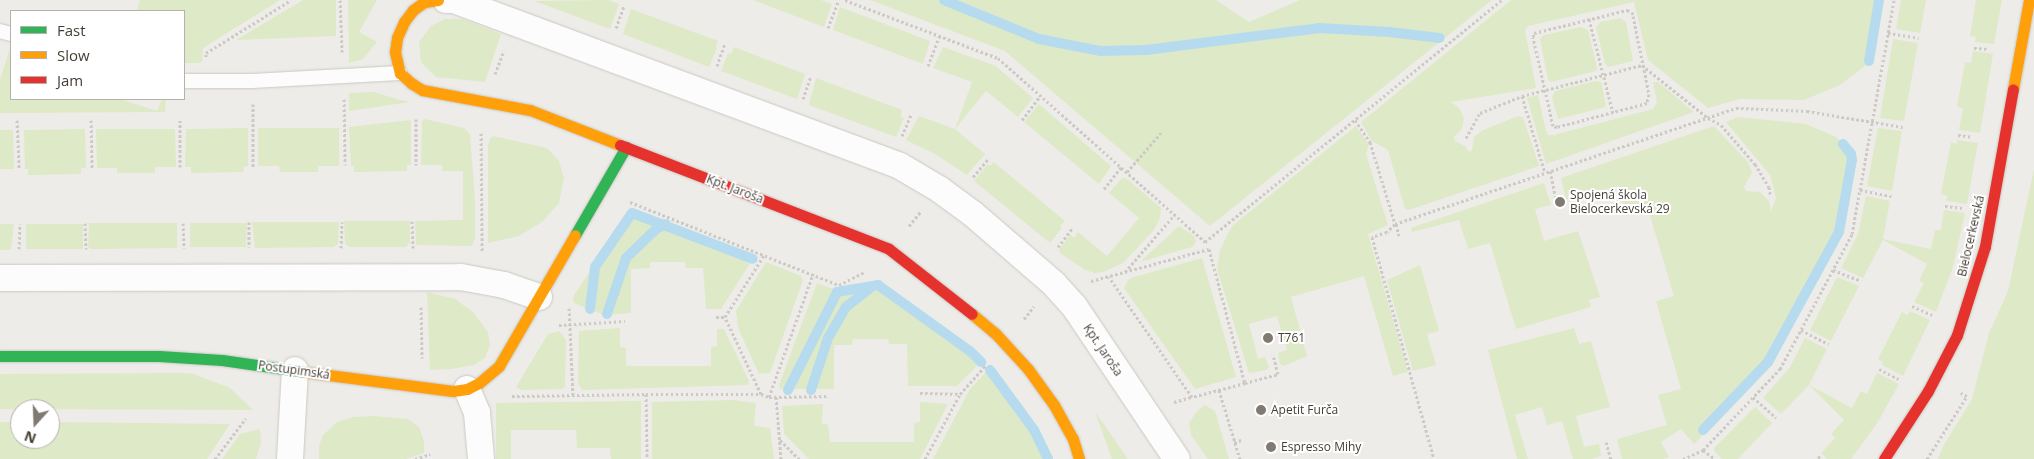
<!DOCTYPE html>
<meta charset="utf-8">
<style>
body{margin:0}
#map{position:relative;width:2034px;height:459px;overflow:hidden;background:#eeece8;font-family:"Open Sans",sans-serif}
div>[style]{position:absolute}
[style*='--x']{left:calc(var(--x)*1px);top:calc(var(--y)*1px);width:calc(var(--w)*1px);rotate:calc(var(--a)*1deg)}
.green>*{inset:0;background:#dee9c7}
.stream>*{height:10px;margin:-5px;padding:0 5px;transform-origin:5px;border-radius:5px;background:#b7dbee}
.path>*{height:3px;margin-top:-1.5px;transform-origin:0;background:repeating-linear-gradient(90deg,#cdcac6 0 2.5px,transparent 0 5px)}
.roads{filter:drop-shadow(0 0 1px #cbc8c3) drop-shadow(0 0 1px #cbc8c3)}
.lane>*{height:14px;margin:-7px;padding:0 7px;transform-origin:7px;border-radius:7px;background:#fcfcfc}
.street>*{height:26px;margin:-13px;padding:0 13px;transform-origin:13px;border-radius:13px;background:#fcfcfc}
.fast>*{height:11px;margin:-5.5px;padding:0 5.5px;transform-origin:5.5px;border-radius:5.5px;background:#30b455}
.slow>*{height:11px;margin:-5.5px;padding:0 5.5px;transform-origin:5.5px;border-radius:5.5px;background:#ff9f0a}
.jam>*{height:11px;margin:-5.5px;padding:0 5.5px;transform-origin:5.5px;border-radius:5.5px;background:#e5322d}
.dots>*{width:14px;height:14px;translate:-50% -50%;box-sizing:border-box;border:2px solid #fff;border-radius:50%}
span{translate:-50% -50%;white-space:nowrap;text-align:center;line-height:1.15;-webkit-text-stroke:4px #fff;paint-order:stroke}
.street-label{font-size:12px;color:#443d34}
.poi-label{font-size:12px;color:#443d34}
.left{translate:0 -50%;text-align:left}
.legend{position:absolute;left:10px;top:10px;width:175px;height:90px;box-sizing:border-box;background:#fff;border:1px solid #b4b1ae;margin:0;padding:6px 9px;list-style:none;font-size:15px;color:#443d34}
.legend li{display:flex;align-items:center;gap:10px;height:25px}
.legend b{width:25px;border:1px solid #b4b1ae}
.north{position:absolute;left:10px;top:399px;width:50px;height:50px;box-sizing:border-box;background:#fff;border:1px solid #b4b1ae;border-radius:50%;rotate:200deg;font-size:14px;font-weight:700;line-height:20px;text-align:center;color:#443d34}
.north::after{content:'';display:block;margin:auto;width:18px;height:22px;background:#807a73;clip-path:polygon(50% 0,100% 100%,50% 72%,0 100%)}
</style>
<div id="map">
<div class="green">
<i style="clip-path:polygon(140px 0,280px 0,203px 48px,202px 62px,196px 63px,184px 63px,184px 11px,137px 11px)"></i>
<i style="clip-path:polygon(303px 0,336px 0,336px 36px,236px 40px)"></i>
<i style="clip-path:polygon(348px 0,377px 0,359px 32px,377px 42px,363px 59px,349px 63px)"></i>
<i style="clip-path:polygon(608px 0,619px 4px,610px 29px,534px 1px)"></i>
<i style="clip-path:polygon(753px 0,821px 0,832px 4px,824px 27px)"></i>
<i style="clip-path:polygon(870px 0,1216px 0,1249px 22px,1300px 0,1492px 0,1210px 226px,1005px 51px)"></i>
<i style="clip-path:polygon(1511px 0,1883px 0,1873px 60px,1840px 85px,1804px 100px,1740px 99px,1708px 108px,1648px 60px,1634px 2px,1528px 26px,1525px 30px,1536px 88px,1451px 102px,1459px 108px,1464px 118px,1462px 129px,1454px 137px,1455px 141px,1465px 146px,1469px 152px,1472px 150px,1474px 137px,1483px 130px,1518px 116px,1523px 117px,1539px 166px,1409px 210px,1405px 209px,1388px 150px,1372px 141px,1361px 122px)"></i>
<i style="clip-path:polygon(1901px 0,1926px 0,1920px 33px,1896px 29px)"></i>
<i style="clip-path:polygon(1976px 0,2002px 0,1994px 44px,1975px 42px,1976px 37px,1970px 36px)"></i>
<i style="clip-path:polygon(840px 7px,930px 41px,923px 64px,833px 30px)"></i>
<i style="clip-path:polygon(631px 9px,718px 41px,716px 47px,717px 48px,709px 67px,623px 34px)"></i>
<i style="clip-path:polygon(1621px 18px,1626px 22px,1633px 61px,1608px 67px,1605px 64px,1596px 28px,1600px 22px)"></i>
<i style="clip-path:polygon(445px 19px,462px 19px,501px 34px,485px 82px,436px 77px,421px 62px,419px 42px,431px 26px)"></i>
<i style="clip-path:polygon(1581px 27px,1588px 30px,1597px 68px,1596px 71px,1551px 82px,1548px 80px,1540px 39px,1544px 35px)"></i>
<i style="clip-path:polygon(1893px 39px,1918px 43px,1904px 121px,1880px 118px)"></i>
<i style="clip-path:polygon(11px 45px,11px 99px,120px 99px,157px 111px,162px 99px,166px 99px,165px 112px,0 113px,0 80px)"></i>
<i style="clip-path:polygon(734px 47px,805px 74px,797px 99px,721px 71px,728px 53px,731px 54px)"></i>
<i style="clip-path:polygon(943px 47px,996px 66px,1033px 98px,1018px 117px,986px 91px,955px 129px,985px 154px,967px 175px,935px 154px,906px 140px,919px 116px,955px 129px,972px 82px,933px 68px)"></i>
<i style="clip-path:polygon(1973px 51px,1993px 54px,1980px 133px,1959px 130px,1963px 108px,1957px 107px,1965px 62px,1971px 63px)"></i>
<i style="clip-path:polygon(816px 78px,902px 110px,901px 117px,904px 118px,896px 137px,809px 105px)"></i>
<i style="clip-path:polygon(1596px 81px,1601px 82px,1602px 85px,1606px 107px,1558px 119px,1552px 97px,1555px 91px)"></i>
<i style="clip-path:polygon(1653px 82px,1658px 82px,1694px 112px,1546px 164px,1527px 98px,1538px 95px,1546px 131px,1548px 135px,1554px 135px,1653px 109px,1657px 102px)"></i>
<i style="clip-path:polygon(374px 92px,400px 100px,410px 102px,349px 111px,349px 93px)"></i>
<i style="clip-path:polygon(1039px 104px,1111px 166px,1099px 184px,1024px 122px)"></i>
<i style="clip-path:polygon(1738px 117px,1806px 124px,1836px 137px,1851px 151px,1855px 159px,1842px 228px,1772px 362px,1694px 444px,1681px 429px,1661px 442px,1669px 457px,1664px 459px,1622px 459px,1617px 439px,1667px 425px,1658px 395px,1681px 389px,1656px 301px,1674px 296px,1648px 209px,1626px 216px,1618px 186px,1566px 200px,1561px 178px,1714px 126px,1748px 162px,1752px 172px,1744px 187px,1746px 191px,1760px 192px,1769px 201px,1771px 212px,1776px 198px,1770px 175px,1726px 122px)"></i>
<i style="clip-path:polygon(425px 119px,464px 128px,470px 134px,475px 200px,475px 238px,472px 246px,416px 245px,415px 221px,463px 220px,463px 171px,442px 171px,442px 165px,421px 165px,422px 121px)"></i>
<i style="clip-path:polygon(411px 120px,411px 165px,407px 165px,407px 171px,354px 172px,354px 166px,351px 166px,349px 127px)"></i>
<i style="clip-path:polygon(1356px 126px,1369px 145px,1366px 154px,1388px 225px,1368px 234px,1408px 372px,1393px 376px,1364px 276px,1291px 297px,1307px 356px,1291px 363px,1283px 366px,1280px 364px,1278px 353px,1287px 350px,1277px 316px,1249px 324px,1258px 359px,1265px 357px,1269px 367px,1266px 370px,1249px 373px,1217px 269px,1220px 250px,1232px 226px)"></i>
<i style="clip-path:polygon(248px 128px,248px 166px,243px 167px,244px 172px,191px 173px,191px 167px,185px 167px,186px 129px)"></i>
<i style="clip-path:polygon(258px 128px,339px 128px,339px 166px,318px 166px,318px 172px,280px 172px,279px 166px,258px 166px)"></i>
<i style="clip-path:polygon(1878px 128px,1902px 131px,1892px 191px,1867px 186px)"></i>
<i style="clip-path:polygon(85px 129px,86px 168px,81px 168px,81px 174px,28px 175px,28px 169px,25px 169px,24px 130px)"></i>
<i style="clip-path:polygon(96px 129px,175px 129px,176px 167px,155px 167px,155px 173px,117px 173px,117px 168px,97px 168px)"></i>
<i style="clip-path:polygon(0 130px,13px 130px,14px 169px,0 169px)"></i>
<i style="clip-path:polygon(493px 136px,547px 148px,559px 161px,564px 178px,559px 203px,542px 222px,519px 236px,488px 243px,488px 146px,490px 139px)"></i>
<i style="clip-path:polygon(1957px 140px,1978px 143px,1967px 204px,1946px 201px,1947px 196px,1941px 194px,1951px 142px,1957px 144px)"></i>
<i style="clip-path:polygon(994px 162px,1065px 221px,1060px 226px,1062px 228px,1050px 243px,974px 181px,988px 164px,990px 166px)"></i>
<i style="clip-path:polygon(2034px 169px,2034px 459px,1938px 459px,1943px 446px,1972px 399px,1989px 333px,2008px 291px)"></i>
<i style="clip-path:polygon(1122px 178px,1126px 178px,1161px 208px,1160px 218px,1154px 230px,1123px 263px,1103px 272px,1095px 273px,1085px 270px,1060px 253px,1059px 250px,1070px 235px,1074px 238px,1078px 232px,1107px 256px,1139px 218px,1109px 193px)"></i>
<i style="clip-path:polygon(1544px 183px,1551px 205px,1535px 209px,1544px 241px,1578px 231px,1600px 297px,1589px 300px,1591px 307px,1516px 329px,1490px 243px,1468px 249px,1459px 220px,1412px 232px,1411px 228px)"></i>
<i style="clip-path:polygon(1866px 196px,1890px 201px,1883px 239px,1931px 249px,1935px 230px,1941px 230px,1944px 210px,1965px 213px,1953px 267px,1936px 312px,1914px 302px,1924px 283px,1919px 281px,1927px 264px,1883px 240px,1863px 278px,1841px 268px,1858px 234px)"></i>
<i style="clip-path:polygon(632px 210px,754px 257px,721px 309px,706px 309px,703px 268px,686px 268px,685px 262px,650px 262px,650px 268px,631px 269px,631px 313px,604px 315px,576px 304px,573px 301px,574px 295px)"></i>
<i style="clip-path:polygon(344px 221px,410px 221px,410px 242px,406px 247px,349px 247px,345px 244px)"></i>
<i style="clip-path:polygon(252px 222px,339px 222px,338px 244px,333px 247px,255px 248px)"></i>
<i style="clip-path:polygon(89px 223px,177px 223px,177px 248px,91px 249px,88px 247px)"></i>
<i style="clip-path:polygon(190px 223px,247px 223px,246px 247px,190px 247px)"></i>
<i style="clip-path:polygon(0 224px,14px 224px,11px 249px,9px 250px,0 250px)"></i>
<i style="clip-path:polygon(26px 224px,83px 224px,83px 249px,26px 249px)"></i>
<i style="clip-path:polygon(1179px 226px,1194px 236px,1196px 242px,1192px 247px,1140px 262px)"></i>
<i style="clip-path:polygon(1202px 258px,1236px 377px,1195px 389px,1124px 288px,1128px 280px,1134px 277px)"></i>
<i style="clip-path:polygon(766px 262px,801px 276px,803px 280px,770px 373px,759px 374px,738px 328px,736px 311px)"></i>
<i style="clip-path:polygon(1420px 265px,1439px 331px,1427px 334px,1436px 365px,1413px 371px,1387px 280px)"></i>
<i style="clip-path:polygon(1837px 277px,1859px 286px,1831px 341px,1810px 330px)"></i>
<i style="clip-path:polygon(817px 283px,836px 290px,838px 293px,878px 287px,981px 362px,957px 386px,908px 386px,907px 344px,889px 344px,888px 339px,853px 339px,852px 345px,834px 345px,834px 389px,780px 389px,779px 385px)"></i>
<i style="clip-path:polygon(427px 292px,455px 299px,473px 312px,488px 332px,490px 345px,485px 358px,474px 365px,451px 369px,430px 370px)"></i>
<i style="clip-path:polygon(1910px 311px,1930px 320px,1903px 376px,1882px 365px,1883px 362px,1878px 359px,1902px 312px,1907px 315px)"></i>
<i style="clip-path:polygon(620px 328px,620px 347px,626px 348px,626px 366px,711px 366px,711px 347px,717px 346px,717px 329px,724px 329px,749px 381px,748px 385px,582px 390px,578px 383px,579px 331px)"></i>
<i style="clip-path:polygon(1574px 328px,1579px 344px,1591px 341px,1610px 407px,1576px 416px,1584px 447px,1599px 444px,1601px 456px,1592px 459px,1573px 459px,1562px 421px,1547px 425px,1542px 407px,1515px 415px,1528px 459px,1517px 459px,1488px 350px)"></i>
<i style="clip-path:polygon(559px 331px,566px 340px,565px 387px,562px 389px,522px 390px,516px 387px,548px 334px)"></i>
<i style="clip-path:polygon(1805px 338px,1827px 349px,1809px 385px,1852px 408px,1861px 391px,1867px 394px,1877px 373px,1899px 384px,1878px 422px,1851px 459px,1827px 459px,1821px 453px,1835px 438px,1831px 434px,1844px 420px,1809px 385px,1781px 414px,1763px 398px,1790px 367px)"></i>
<i style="clip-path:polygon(989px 369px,1033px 430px,1047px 459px,933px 459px,970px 389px)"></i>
<i style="clip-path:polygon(181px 373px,194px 374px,230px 388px,253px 410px,0 409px,0 374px)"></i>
<i style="clip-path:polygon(733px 400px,756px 403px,754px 426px,770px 428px,774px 459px,652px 459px,652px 402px)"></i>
<i style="clip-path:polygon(641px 401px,641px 459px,611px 459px,610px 448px,577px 448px,576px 430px,511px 430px,511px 459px,496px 459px,496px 403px)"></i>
<i style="clip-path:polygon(920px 402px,948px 404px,920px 459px,809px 459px,784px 434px,782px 406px,823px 404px,822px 424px,828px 424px,830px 442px,914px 442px,914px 423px,920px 422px)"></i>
<i style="clip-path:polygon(1205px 405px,1215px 411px,1229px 459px,1208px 459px,1191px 435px,1189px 423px,1198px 410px)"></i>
<i style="clip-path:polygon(1755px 407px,1772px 423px,1738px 459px,1722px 459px,1715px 452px,1714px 448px)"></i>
<i style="clip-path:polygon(1095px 412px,1128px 459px,1112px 459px)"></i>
<i style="clip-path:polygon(374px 416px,408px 419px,419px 427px,424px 441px,424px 453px,406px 459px,319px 459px,319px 446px,323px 435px,337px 422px,353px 417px)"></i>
<i style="clip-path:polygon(0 422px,20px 422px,20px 439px,50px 439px,50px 422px,230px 424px,207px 459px,0 459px)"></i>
<i style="clip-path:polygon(260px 429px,261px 443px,256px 459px,222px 459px,240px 434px)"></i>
</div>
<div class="stream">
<i style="--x:944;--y:0;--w:103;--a:22.3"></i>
<i style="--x:1039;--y:39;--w:62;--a:11.1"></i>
<i style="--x:1100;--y:51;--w:46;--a:-1.2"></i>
<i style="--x:1146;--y:50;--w:174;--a:-7.2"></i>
<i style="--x:1319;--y:28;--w:70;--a:3.3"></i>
<i style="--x:1389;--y:32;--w:51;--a:6.7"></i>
<i style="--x:1869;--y:61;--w:62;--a:-80.7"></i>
<i style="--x:590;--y:309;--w:42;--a:-83.2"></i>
<i style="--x:595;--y:267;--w:65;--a:-55.6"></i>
<i style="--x:632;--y:213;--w:129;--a:20.8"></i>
<i style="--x:607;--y:314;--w:59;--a:-71.3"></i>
<i style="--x:626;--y:258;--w:42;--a:-44"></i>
<i style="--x:656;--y:229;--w:11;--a:-27"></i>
<i style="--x:990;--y:370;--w:74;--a:53.7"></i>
<i style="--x:1034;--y:430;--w:32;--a:64"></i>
<i style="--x:788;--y:390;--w:110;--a:-63.4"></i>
<i style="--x:837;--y:292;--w:42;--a:-9.7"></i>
<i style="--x:878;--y:285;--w:113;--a:35.7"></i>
<i style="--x:970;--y:351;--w:16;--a:45"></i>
<i style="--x:811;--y:390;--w:55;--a:-71.9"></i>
<i style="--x:828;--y:338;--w:36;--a:-60"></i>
<i style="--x:846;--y:307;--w:31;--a:-38"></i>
<i style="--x:1703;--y:430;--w:94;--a:-46.3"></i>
<i style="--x:1768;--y:362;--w:148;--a:-61.4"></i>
<i style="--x:1839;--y:232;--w:73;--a:-79.8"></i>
<i style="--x:1852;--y:160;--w:6;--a:-99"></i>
<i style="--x:1851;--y:154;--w:13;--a:-129"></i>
</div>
<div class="path">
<i style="--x:340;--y:0;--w:52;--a:87.8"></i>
<i style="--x:845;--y:0;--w:164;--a:20.8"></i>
<i style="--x:998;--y:58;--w:277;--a:41.6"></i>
<i style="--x:1205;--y:242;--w:383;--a:-39.2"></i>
<i style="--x:1627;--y:10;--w:5;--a:22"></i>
<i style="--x:1632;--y:12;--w:4;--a:76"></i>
<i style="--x:1633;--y:16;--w:80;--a:78.4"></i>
<i style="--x:1649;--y:94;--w:9;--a:103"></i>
<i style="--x:1647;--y:103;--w:93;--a:165.1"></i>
<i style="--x:1557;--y:127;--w:4;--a:-166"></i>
<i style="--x:1553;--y:126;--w:91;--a:-102.7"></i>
<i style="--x:1533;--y:37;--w:4;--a:-76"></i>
<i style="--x:1534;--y:33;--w:96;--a:-13.9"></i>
<i style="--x:1589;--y:19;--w:97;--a:75.7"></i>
<i style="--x:616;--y:28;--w:23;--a:-70"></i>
<i style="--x:828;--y:28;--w:30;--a:-69"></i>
<i style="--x:1888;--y:33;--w:31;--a:9"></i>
<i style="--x:1974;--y:48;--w:14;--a:4"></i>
<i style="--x:206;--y:57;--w:4;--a:-90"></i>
<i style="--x:206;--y:53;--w:100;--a:-31.9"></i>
<i style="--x:717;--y:66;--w:24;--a:-71"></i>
<i style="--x:928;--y:66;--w:33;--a:-69"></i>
<i style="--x:495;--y:74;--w:25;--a:-69"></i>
<i style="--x:1522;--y:96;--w:124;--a:-14.5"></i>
<i style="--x:1642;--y:65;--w:85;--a:38.8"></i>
<i style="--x:1708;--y:118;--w:15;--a:28"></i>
<i style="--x:1721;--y:125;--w:52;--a:48.9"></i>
<i style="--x:1755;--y:164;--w:27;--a:59"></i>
<i style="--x:1769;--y:187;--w:7;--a:82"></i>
<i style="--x:344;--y:99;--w:66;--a:89.1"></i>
<i style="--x:803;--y:99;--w:24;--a:-71"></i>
<i style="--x:253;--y:104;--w:63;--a:90"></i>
<i style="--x:416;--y:119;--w:46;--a:90"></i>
<i style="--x:17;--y:120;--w:48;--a:87.6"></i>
<i style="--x:91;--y:120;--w:48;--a:88.8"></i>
<i style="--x:180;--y:120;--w:47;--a:90"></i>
<i style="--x:1022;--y:120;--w:31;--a:-53"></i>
<i style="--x:1355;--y:120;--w:27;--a:56"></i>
<i style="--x:1370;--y:142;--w:86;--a:73"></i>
<i style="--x:1395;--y:224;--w:360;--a:-18.8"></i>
<i style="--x:1736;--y:108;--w:71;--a:2.4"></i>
<i style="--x:1807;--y:111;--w:97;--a:9.5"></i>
<i style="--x:481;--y:133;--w:119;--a:89.5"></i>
<i style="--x:1958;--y:135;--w:15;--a:8"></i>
<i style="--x:902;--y:136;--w:25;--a:-67"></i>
<i style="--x:1466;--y:138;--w:29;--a:-61"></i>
<i style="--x:1480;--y:113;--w:45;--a:-22"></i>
<i style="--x:1522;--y:96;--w:80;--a:73.4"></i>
<i style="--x:1550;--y:171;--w:33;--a:78"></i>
<i style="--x:1127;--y:172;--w:52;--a:-48.9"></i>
<i style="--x:973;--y:177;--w:25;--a:-50"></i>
<i style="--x:1104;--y:189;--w:28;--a:-52"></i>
<i style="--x:1860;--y:190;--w:32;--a:11"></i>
<i style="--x:630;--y:202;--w:225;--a:21.7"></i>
<i style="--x:839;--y:285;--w:28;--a:-27"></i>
<i style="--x:1945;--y:206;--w:17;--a:7"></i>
<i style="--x:412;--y:221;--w:27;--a:88"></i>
<i style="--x:249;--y:222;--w:25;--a:90"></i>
<i style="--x:85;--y:223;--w:26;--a:88"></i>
<i style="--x:183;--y:223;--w:25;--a:88"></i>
<i style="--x:1395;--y:224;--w:11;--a:135"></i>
<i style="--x:1387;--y:232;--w:16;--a:162"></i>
<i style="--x:1372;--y:237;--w:230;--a:74.4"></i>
<i style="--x:1396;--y:224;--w:12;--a:76"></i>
<i style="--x:909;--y:226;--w:19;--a:-51"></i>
<i style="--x:1058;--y:247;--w:25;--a:-53"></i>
<i style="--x:341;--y:248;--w:26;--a:-88"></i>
<i style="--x:19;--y:249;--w:25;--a:-88"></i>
<i style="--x:1833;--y:270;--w:30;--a:21"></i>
<i style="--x:1125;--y:272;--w:77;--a:-49.2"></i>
<i style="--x:1091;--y:281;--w:122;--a:-15.2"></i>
<i style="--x:1209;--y:249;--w:139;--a:75"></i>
<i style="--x:1245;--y:383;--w:55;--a:165.2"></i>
<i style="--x:1192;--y:397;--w:146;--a:-124.7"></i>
<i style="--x:1912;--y:306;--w:22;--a:24"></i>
<i style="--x:421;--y:307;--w:51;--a:88.9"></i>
<i style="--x:569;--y:308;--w:87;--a:87.4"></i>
<i style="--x:716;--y:317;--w:9;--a:0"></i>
<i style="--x:1024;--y:319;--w:16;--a:-52"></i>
<i style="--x:559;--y:325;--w:66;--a:-3.5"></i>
<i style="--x:1801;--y:330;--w:31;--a:27"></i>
<i style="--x:1879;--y:369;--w:22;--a:27"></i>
<i style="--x:1245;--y:383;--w:34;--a:-15"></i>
<i style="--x:1278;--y:374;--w:20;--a:-105"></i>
<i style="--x:1219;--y:390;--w:72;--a:73.1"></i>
<i style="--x:920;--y:393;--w:40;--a:1.4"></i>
<i style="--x:646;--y:394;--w:115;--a:0"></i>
<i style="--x:761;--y:394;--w:9;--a:21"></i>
<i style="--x:769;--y:397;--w:131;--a:-70.3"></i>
<i style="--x:761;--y:394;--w:85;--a:-115.1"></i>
<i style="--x:725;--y:317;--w:73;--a:-57.8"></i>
<i style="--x:512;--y:396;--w:134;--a:-0.9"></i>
<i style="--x:646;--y:394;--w:65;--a:89.1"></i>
<i style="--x:769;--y:397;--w:59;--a:-1"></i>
<i style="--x:776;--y:397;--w:62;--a:85.4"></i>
<i style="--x:1753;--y:397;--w:31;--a:42"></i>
<i style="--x:1174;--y:402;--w:19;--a:-16"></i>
<i style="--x:780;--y:440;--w:27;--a:45"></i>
<i style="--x:1234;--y:442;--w:8;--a:-14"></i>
<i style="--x:1606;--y:442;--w:18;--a:74"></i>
<i style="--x:1703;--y:450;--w:15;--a:37"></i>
<i style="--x:1818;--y:456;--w:4;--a:45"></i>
<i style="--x:215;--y:459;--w:51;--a:-52.9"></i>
<i style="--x:415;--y:459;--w:16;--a:-18"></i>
<i style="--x:925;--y:459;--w:74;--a:-61.7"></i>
<i style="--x:960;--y:394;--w:38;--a:-48"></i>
<i style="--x:1683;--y:459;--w:22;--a:-24"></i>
<i style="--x:1703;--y:450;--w:112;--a:-46.5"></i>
<i style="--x:1780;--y:369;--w:153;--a:-61.9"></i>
<i style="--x:1852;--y:234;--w:238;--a:-79.8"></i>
<i style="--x:1927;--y:459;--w:75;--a:-57.6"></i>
<i style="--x:1967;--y:396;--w:7;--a:-153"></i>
</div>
<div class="roads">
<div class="lane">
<i style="--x:0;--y:31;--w:11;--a:15"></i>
<i style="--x:184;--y:81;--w:68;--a:0"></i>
<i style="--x:252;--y:81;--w:148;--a:-3.1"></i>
</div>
<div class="street">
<i style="--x:446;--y:0;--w:8;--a:0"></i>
<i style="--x:454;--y:0;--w:476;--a:20.4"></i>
<i style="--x:900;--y:166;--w:45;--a:30.5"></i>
<i style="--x:939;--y:189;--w:42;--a:36.3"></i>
<i style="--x:973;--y:214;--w:107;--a:40.8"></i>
<i style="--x:1054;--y:284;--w:30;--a:48"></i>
<i style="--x:1074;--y:306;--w:184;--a:56.1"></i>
<i style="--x:0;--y:278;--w:461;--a:-0.1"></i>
<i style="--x:461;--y:277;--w:44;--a:10.5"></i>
<i style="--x:504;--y:285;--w:37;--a:19"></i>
<i style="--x:467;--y:389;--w:26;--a:67"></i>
<i style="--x:477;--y:413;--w:46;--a:85"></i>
<i style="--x:290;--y:459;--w:89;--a:-86.8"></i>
</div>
<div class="fast">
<i style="--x:575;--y:235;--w:102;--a:-59.9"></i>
<i style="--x:0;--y:356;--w:159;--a:0"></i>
<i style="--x:159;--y:356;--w:63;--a:3.6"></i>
<i style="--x:222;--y:360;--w:84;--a:8.2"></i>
</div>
<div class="slow">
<i style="--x:438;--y:0;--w:14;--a:172"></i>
<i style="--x:424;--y:2;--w:14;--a:144"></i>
<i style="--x:413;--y:10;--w:15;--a:127"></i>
<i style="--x:404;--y:22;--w:17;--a:114"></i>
<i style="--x:397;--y:38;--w:14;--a:98"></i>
<i style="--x:395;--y:52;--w:22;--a:77"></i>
<i style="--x:400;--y:73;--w:15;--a:42"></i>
<i style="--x:411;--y:83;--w:13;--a:32"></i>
<i style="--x:422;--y:90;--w:110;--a:10.5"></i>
<i style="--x:530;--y:110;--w:97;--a:21.3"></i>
<i style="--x:2013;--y:89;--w:90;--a:-79.8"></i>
<i style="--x:972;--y:314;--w:30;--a:40"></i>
<i style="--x:995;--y:333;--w:49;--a:47.5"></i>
<i style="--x:1028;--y:369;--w:44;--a:54.2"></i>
<i style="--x:1054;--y:405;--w:39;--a:61"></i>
<i style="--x:1073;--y:439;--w:21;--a:73"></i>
<i style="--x:305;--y:372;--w:149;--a:7.3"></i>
<i style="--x:453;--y:391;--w:14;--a:-8"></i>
<i style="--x:467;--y:389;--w:13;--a:-27"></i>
<i style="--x:479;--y:383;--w:26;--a:-40"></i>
<i style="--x:499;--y:366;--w:151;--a:-59.9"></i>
</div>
<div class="jam">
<i style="--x:620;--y:145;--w:288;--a:21.1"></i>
<i style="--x:889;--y:249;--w:105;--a:38.1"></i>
<i style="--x:1884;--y:459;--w:81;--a:-57.1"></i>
<i style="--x:1928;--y:391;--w:63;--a:-62.6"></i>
<i style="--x:1957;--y:335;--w:93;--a:-72.5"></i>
<i style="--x:1985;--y:246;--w:159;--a:-79.9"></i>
</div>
</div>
<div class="dots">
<i style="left:1560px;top:202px;background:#807a73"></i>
<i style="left:1268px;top:338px;background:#807a73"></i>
<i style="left:1261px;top:410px;background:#807a73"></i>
<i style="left:1271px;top:447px;background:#807a73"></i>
</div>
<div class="street-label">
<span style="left:735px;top:189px;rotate:21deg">Kpt. Jaroša</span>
<span style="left:1971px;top:236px;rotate:-77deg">Bielocerkevská</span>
<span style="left:1103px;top:350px;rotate:56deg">Kpt. Jaroša</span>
<span style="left:294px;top:370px;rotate:8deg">Postupimská</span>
</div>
<div class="poi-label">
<span class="left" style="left:1570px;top:202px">Spojená škola<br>Bielocerkevská 29</span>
<span class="left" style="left:1278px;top:338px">T761</span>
<span class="left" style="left:1271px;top:410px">Apetit Furča</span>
<span class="left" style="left:1281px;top:447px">Espresso Mihy</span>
</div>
<ul class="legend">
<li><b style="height:6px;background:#30b455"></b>Fast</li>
<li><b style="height:6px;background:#ff9f0a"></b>Slow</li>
<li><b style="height:6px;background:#e5322d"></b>Jam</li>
</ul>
<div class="north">N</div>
</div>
